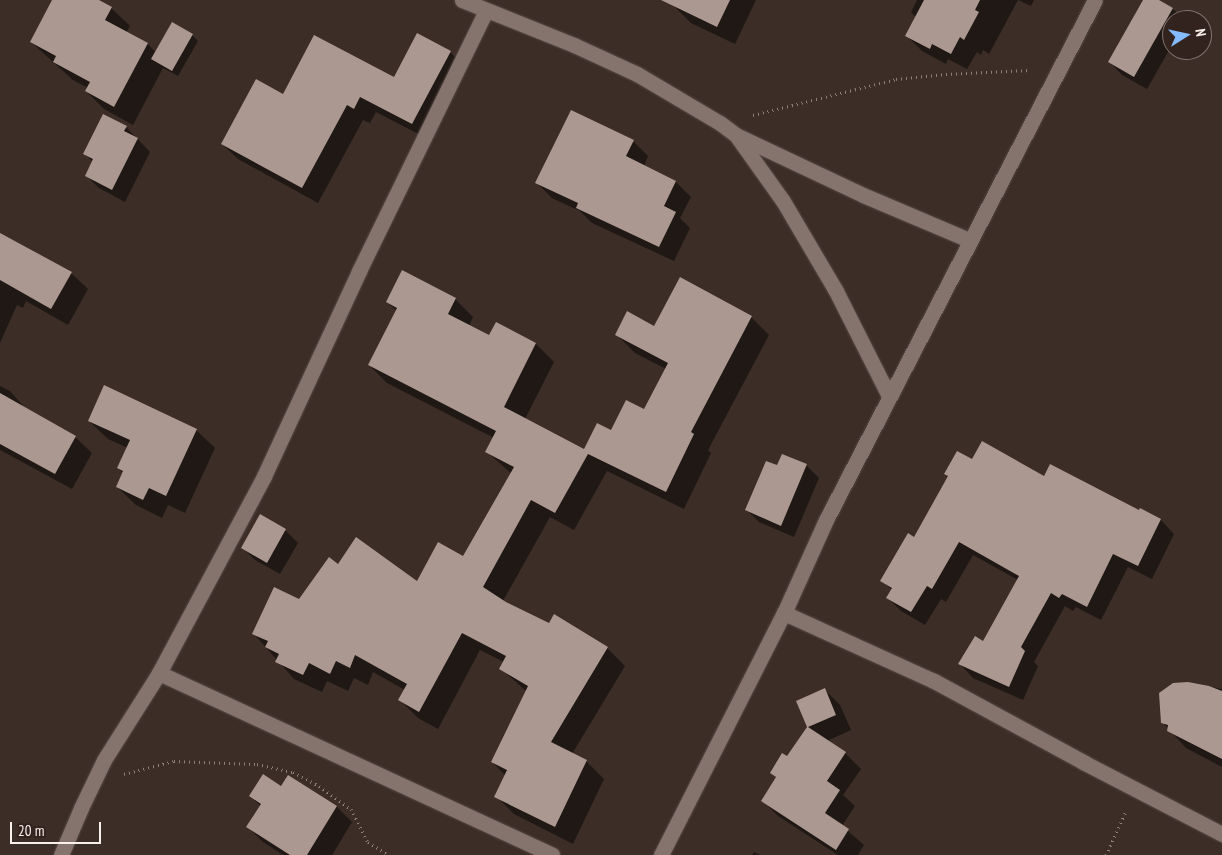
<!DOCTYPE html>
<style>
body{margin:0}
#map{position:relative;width:1222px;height:855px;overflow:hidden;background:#3c2d27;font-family:"PT Sans Narrow",sans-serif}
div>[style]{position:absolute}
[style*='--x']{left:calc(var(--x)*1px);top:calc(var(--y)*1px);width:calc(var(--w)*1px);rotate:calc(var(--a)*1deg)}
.shadow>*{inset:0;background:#0007}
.building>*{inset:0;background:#ab9891}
.path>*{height:3px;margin-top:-1.5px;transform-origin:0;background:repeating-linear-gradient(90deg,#8e817c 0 1px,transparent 0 5px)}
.roads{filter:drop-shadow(0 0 1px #564945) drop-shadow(0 0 1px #564945)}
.street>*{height:15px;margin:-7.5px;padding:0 7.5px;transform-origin:7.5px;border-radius:7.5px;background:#85746d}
span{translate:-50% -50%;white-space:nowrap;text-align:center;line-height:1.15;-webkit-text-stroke:5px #32231e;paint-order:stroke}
.north{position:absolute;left:1162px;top:10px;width:50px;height:50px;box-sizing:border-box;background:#32231e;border:1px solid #827570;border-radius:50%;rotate:80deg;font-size:14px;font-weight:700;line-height:20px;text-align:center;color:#f9efeb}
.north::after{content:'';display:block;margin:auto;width:18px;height:22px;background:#86bbfb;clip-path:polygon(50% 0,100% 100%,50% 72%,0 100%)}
.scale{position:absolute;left:10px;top:822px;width:91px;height:22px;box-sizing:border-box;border:2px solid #f9efeb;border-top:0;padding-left:6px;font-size:15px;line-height:18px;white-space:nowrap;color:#f9efeb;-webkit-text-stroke:4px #32231e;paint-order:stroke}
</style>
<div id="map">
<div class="shadow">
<i style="clip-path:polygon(54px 0,96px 0,111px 8px,130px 26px,126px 33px,148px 44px,156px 53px,192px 35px,198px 41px,178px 76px,163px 68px,133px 125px,104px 109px,86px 91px,88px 88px,73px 80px,31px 42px)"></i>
<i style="clip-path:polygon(676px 0,756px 0,735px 44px,691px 23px,673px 5px)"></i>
<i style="clip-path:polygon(917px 0,1034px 0,1031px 6px,1018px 0,989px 54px,983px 50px,981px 55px,977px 52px,967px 69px,948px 59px,946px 64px,922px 51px,906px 35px,916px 17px,911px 12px)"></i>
<i style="clip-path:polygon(1145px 0,1157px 0,1173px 9px,1184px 20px,1172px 20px,1172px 45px,1147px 89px,1122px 75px,1110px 62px)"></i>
<i style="clip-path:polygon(450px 52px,466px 68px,428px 139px,376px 112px,370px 123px,363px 120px,318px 203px,238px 159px,222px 144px,394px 78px)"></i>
<i style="clip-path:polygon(126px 127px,150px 152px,125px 202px,99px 188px,87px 176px,93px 162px,85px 154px)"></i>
<i style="clip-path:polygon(633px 141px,648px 156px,644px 166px,676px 182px,691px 197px,680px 218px,690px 228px,674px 261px,592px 223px,580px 211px,552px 198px,537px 183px)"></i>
<i style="clip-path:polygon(0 236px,71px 273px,88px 289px,68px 325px,26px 301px,23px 308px,17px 305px,0 343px)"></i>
<i style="clip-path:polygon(402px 272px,455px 299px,473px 317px,469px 326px,489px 336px,496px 324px,536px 344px,554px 362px,525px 419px,584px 451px,644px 411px,666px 369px,635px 353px,617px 335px,655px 327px,751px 317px,769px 335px,708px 450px,711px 453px,684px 509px,607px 471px,574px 530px,550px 517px,503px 601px,550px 624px,607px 648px,625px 666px,572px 754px,586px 761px,604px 779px,573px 844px,514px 814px,496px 796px,506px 776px,492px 762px,527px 692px,500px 668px,504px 662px,480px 650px,438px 729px,418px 718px,400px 700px,405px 690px,373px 672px,368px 685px,354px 678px,348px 691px,327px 681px,322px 692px,294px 679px,254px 634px,299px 601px,338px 565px,417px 583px,464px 558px,511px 473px,487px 452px,494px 438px,387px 383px,369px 365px,397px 311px,387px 302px)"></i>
<i style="clip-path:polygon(0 386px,10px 391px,26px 409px,75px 437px,92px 453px,72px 489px,0 450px)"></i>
<i style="clip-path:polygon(89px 421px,196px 430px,215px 448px,185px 513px,168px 505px,162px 518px,136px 505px,117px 487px,123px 473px,118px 468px,128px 448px,108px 439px)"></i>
<i style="clip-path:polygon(973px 460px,1044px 477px,1139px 512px,1161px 520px,1174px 534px,1152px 579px,1128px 567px,1101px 620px,1076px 607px,1073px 611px,1065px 606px,1034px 662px,1038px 666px,1023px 700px,973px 678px,960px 664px,983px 643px,1018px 580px,973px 555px,946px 602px,941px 599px,925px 625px,901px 611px,888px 598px,892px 590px,882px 580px,915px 539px,949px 477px,946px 474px)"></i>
<i style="clip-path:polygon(806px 465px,819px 478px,794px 537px,759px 522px,747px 510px,777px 467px)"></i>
<i style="clip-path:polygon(285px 530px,298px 543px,280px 574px,255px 560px,242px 547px)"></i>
<i style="clip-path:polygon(1188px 683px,1222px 689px,1222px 767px,1186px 748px,1162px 722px)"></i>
<i style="clip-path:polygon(825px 690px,840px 705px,851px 730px,827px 741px,845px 753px,861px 769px,843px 795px,855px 806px,842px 826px,864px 845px,858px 855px,838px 855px,778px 816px,762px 800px,777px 778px,771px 773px,787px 758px,808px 727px,798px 702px)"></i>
<i style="clip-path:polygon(289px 777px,337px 807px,352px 822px,332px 855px,283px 855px,263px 842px,248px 827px,261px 806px,250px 796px,282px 787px)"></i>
<i style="clip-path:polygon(754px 852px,760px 855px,752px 855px)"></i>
</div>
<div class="building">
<i style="clip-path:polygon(52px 0,99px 0,112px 7px,105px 20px,148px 43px,114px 107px,85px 91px,90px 82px,53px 62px,56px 56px,30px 42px)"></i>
<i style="clip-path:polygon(661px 0,730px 0,717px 27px)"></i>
<i style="clip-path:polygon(924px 0,980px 0,975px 10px,979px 12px,964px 40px,960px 37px,951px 54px,932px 44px,930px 49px,905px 36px)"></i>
<i style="clip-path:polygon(1143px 0,1159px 0,1173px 8px,1134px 77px,1108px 62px)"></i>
<i style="clip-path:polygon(172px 22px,193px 34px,172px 71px,151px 59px)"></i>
<i style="clip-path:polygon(417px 33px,451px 51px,412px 124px,360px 97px,354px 109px,347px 105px,302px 188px,221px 144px,256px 79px,283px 94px,314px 35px,394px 77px)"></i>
<i style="clip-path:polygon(571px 110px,634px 140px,626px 156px,676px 181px,664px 206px,676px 212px,659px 247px,576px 208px,578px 203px,535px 183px)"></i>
<i style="clip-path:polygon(103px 114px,127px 126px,124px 131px,138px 138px,112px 190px,85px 176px,93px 159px,83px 154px)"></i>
<i style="clip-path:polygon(0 233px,72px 272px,51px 309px,0 280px)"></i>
<i style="clip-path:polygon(402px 270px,456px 298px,448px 314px,489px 335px,496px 322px,536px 343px,504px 407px,584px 449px,597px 423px,611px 430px,626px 400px,644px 409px,668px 363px,615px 335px,627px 311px,654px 326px,680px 277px,752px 316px,691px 432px,694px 434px,666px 492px,588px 454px,555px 513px,531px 500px,483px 587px,506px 602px,549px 623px,554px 614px,608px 647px,551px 742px,587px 760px,555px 827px,494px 797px,507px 770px,491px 762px,528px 686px,499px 669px,506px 656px,462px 633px,419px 712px,398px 700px,407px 684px,355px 655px,350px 668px,336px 661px,330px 674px,309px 663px,303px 675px,275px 662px,279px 654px,265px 647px,268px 641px,252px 634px,274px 587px,299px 599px,329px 557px,338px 564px,356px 537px,417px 581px,438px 542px,463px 556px,514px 467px,485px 452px,496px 431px,368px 365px,397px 308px,386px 302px)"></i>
<i style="clip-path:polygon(104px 385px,197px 429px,166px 496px,149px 488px,143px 500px,116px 487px,123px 471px,117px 468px,130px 440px,88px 421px)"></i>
<i style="clip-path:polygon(0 393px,76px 436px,55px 474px,0 444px)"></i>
<i style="clip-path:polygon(982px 441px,1044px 476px,1050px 464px,1139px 510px,1140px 508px,1161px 519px,1138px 566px,1113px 554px,1087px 607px,1062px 594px,1059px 598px,1051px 593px,1021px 647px,1025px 651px,1009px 687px,958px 664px,975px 636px,983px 641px,1019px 576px,959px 542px,932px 589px,927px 586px,911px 612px,886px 598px,892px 588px,880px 581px,908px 533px,914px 537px,948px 476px,944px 474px,957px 451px,972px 459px)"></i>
<i style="clip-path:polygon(782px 454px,807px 464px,781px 526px,745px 510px,766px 461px,777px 465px)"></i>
<i style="clip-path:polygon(260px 514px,286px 529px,267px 563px,241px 548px)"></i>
<i style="clip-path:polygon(1188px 682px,1209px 686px,1222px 691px,1222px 759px,1167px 731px,1168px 725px,1161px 723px,1159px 693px,1173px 683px)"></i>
<i style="clip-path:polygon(825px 688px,836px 715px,808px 727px,846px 752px,827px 781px,840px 790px,825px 813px,849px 829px,836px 850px,761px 801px,776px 777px,770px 773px,782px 753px,787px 756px,807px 727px,796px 701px)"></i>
<i style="clip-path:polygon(263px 774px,281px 786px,288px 775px,337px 806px,307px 855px,290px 855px,246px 827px,261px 804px,249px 796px)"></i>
</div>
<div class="path">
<i style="--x:753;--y:115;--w:147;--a:-14.1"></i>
<i style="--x:896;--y:79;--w:50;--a:-5.7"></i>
<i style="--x:946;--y:74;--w:85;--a:-2.7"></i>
<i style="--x:124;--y:774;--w:52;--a:-14.6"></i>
<i style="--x:174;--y:761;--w:83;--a:2.1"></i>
<i style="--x:257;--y:764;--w:37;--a:13"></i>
<i style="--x:293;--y:772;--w:30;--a:28"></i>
<i style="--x:319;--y:786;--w:39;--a:36"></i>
<i style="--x:351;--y:809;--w:37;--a:63"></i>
<i style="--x:368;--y:842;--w:25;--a:32"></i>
<i style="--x:1106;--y:855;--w:48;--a:-65.6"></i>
</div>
<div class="roads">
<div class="street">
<i style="--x:462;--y:0;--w:121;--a:21.9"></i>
<i style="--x:574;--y:45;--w:69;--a:24.7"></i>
<i style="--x:637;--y:74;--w:96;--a:30.6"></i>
<i style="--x:720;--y:123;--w:20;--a:37"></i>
<i style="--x:736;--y:135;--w:140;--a:25.3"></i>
<i style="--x:863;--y:195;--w:115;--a:23"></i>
<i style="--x:738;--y:138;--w:77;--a:54.5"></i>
<i style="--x:783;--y:201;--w:104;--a:59.5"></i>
<i style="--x:836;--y:291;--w:118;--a:63.2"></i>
<i style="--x:784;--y:613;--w:165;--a:24.4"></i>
<i style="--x:934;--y:681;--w:170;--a:28.5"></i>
<i style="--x:1083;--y:762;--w:157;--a:27.4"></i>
<i style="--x:159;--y:673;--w:433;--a:24.8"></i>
<i style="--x:61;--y:855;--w:51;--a:-66.9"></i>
<i style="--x:81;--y:808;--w:53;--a:-64.4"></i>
<i style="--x:104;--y:760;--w:103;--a:-57.7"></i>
<i style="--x:159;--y:673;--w:223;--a:-61.9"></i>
<i style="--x:264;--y:476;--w:226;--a:-65.1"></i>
<i style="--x:359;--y:271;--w:289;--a:-64"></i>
<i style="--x:661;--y:855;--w:271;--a:-63.1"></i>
<i style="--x:784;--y:613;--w:102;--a:-65.7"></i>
<i style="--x:826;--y:520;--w:585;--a:-62.65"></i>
</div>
</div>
<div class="north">N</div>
<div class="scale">20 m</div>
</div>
